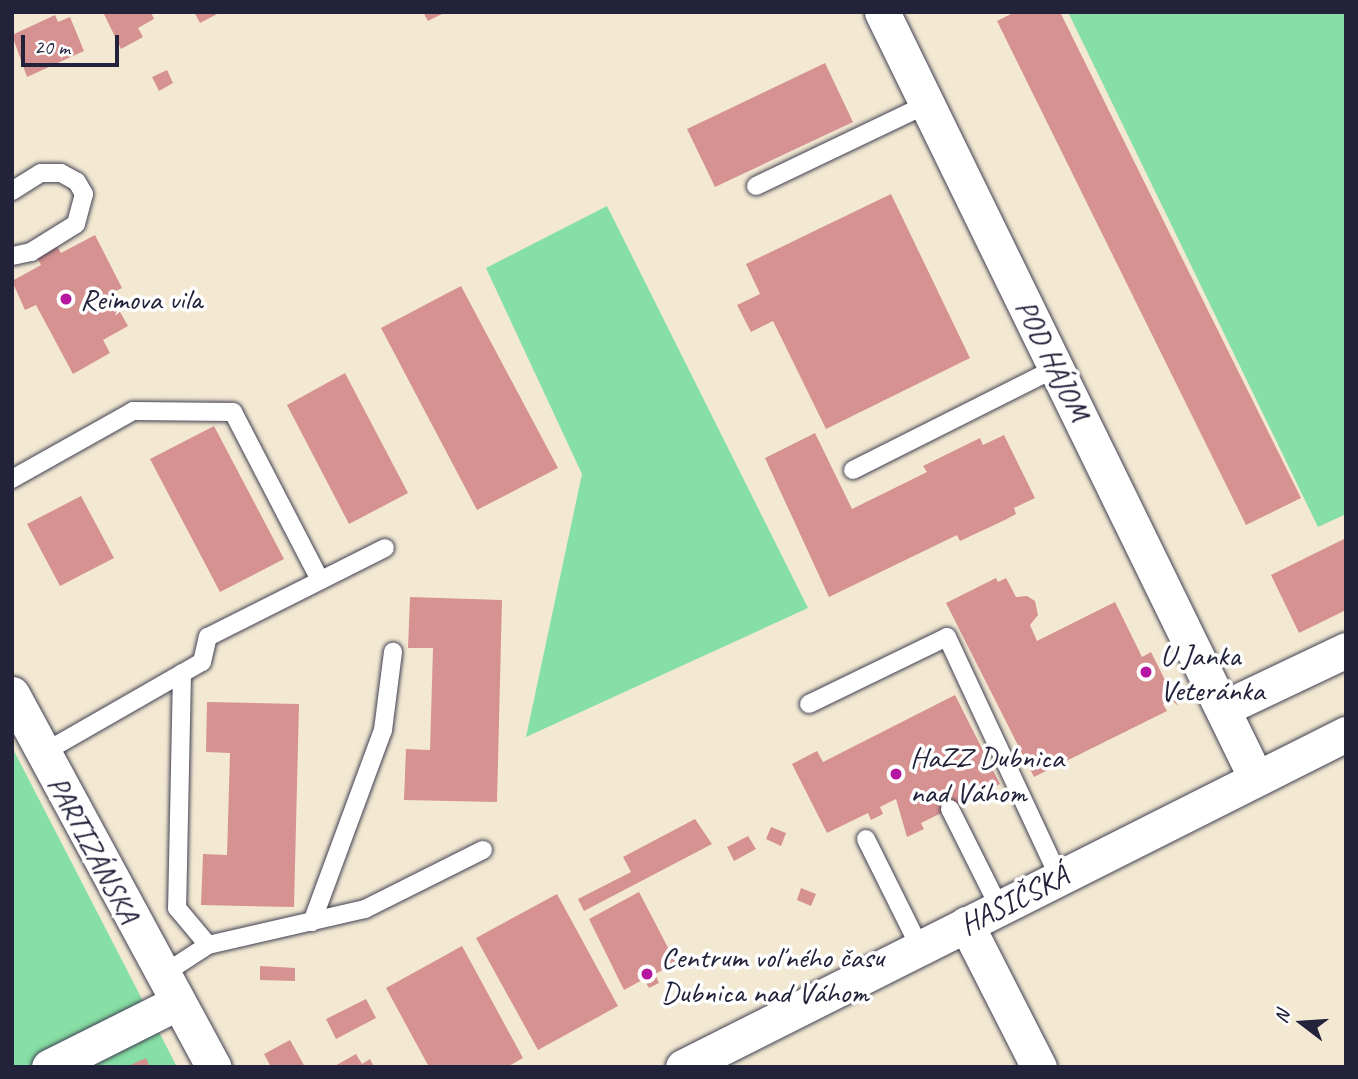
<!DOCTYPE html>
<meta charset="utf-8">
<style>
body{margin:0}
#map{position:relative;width:1358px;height:1079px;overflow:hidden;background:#f3e9d3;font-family:Caveat,sans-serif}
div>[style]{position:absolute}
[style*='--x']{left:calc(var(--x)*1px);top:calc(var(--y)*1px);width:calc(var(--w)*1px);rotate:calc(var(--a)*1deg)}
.green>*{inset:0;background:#86dfa4}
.building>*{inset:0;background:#d69290}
.roads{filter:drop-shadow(0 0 2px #414052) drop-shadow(0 0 2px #414052)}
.lane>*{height:18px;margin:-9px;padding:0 9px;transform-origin:9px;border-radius:9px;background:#fff}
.street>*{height:35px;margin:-17.5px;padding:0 17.5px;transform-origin:17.5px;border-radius:17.5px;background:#fff}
.dots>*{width:19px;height:19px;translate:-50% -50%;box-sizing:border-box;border:4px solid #fff;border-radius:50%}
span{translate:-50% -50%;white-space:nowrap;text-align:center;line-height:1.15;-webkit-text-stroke:7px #fff;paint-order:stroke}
.poi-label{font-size:30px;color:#22223b}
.left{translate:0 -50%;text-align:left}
.street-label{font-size:30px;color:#22223b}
.frame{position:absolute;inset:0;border:14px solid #22223b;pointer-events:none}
.north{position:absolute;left:1267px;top:988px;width:70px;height:70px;-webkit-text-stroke:5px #fff;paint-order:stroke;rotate:287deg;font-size:19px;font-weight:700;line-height:28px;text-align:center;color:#22223b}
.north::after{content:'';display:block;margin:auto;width:24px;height:32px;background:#22223b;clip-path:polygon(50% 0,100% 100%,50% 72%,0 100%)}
.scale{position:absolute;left:21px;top:35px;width:98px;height:32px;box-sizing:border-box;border:4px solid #22223b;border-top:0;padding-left:9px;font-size:21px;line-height:24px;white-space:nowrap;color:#22223b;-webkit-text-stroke:5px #fff;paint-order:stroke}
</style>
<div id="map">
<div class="green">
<i style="clip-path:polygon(1068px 12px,1346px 12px,1346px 514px,1318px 527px)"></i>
<i style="clip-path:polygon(607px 206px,808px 608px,526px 737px,582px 474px,486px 268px)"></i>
<i style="clip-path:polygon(12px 747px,177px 1067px,12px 1067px)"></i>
</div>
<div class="building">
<i style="clip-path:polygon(103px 12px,151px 12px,154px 19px,138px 28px,143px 37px,121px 49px)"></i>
<i style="clip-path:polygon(194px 12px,221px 12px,200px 23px)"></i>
<i style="clip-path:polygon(423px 12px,446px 12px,428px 21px)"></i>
<i style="clip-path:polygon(1015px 12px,1060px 12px,1301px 498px,1246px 525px,997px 21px)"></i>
<i style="clip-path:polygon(55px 15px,58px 22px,70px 17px,84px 51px,27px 77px,12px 35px)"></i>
<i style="clip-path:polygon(825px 63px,853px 122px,715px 187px,687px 129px)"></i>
<i style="clip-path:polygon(167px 70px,173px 83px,159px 91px,152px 77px)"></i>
<i style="clip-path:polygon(891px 194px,970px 358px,826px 429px,773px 321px,751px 332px,737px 305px,760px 294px,746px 264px)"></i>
<i style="clip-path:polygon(95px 235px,122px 288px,110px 294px,128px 326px,103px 340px,110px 353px,73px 374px,36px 305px,25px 310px,12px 281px,41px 265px,36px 256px,56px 245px,61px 253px)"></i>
<i style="clip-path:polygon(461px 286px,558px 468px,477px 510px,381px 328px)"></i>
<i style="clip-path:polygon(345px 373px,408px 493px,349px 524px,287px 405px)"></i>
<i style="clip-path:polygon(214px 426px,284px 559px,220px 592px,150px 459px)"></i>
<i style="clip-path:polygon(815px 433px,852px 509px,927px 472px,923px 466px,980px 438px,983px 445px,1004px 435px,1035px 498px,1014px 508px,1016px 514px,1005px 520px,960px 541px,957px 535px,829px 597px,765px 458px)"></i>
<i style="clip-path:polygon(81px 496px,114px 558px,60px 586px,27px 524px)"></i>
<i style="clip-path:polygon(1346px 538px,1346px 610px,1299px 633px,1271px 575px)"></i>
<i style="clip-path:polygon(996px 578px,998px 582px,1006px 578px,1016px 597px,1027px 596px,1035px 601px,1038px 615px,1030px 625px,1037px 641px,1115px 602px,1142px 657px,1151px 652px,1178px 706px,1172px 700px,1163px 704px,1167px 711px,1034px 777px,946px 603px)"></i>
<i style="clip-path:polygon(410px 597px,502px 600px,497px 802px,404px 800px,406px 749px,430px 750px,433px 648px,408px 648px)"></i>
<i style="clip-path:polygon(955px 695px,1000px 784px,921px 823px,924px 829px,907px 837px,896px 799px,880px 807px,883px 814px,871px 820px,868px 813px,827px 833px,792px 764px,817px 751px,823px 762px)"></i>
<i style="clip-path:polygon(207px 702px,299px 704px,294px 907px,201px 905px,203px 854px,227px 855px,230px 753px,206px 752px)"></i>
<i style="clip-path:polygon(695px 819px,712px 844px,584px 911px,578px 899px,631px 872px,623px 857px)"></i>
<i style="clip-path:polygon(771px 827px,786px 833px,781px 846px,766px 839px)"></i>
<i style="clip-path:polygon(748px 836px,756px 849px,734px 861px,727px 847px)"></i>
<i style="clip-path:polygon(801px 888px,816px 894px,811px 906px,797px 900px)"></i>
<i style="clip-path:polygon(639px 892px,676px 963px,655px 974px,659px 983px,649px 988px,644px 979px,624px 990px,589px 919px)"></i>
<i style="clip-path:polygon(557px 894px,618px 1006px,538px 1050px,476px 938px)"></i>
<i style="clip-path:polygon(462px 946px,523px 1058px,507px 1067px,429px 1067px,386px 988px)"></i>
<i style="clip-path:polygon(260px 966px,295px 968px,295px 981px,260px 980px)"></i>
<i style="clip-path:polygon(366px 999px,376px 1018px,336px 1039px,326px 1019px)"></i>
<i style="clip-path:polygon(290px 1040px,305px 1067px,271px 1067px,264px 1054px)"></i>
<i style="clip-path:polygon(356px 1054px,362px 1064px,370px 1059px,374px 1067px,333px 1067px)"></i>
<i style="clip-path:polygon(146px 1058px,150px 1067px,126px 1067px)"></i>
</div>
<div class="roads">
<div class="lane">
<i style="--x:756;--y:186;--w:190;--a:-25.6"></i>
<i style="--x:12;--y:191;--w:34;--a:-32"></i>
<i style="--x:41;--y:173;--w:20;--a:0"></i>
<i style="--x:61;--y:173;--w:18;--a:29"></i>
<i style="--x:77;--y:182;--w:14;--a:60"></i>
<i style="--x:84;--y:194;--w:31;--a:105"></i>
<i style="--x:76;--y:224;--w:53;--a:148.1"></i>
<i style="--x:31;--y:252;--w:19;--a:168"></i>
<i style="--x:853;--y:470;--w:227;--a:-26.7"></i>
<i style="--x:12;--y:479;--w:139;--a:-29.3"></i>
<i style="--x:133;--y:411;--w:100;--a:0.6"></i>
<i style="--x:233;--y:412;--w:189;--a:62.6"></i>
<i style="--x:182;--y:673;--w:235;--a:91.2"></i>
<i style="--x:177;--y:908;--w:48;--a:50"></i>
<i style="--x:809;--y:704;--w:153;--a:-25.9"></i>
<i style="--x:947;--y:637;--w:265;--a:65"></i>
<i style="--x:43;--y:753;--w:183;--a:-29.8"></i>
<i style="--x:202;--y:662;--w:26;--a:-77"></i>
<i style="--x:208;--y:637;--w:198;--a:-26.7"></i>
<i style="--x:950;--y:809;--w:110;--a:63.4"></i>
<i style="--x:866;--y:839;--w:122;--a:63.6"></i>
<i style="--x:312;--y:922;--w:205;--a:-69.7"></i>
<i style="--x:383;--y:730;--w:79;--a:-82.7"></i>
<i style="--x:162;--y:975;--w:55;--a:-33.1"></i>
<i style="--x:208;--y:945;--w:161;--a:-12.9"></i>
<i style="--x:365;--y:909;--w:132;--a:-26.6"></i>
</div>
<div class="street">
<i style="--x:882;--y:12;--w:852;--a:63.98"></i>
<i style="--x:12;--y:694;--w:424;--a:61.6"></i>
<i style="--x:1224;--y:708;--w:135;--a:-25.4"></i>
<i style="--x:966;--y:924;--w:161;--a:63"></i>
<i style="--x:49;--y:1067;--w:143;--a:-26.6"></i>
<i style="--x:683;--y:1067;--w:742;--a:-26.67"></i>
</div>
</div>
<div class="dots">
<i style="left:66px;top:299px;background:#b5179e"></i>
<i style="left:1146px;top:672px;background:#b5179e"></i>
<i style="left:896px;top:774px;background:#b5179e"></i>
<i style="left:647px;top:974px;background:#b5179e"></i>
</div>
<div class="poi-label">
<span class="left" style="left:80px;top:299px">Reimova vila</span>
<span class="left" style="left:1160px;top:672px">U Janka<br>Veteránka</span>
<span class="left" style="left:910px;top:774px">HaZZ Dubnica<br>nad Váhom</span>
<span class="left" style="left:661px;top:974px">Centrum voľného času<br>Dubnica nad Váhom</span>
</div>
<div class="street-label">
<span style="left:1053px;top:360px;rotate:64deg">POD HÁJOM</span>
<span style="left:94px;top:849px;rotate:62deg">PARTIZÁNSKA</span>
<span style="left:1014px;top:900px;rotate:-27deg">HASIČSKÁ</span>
</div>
<div class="frame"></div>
<div class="north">N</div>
<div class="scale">20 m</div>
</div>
